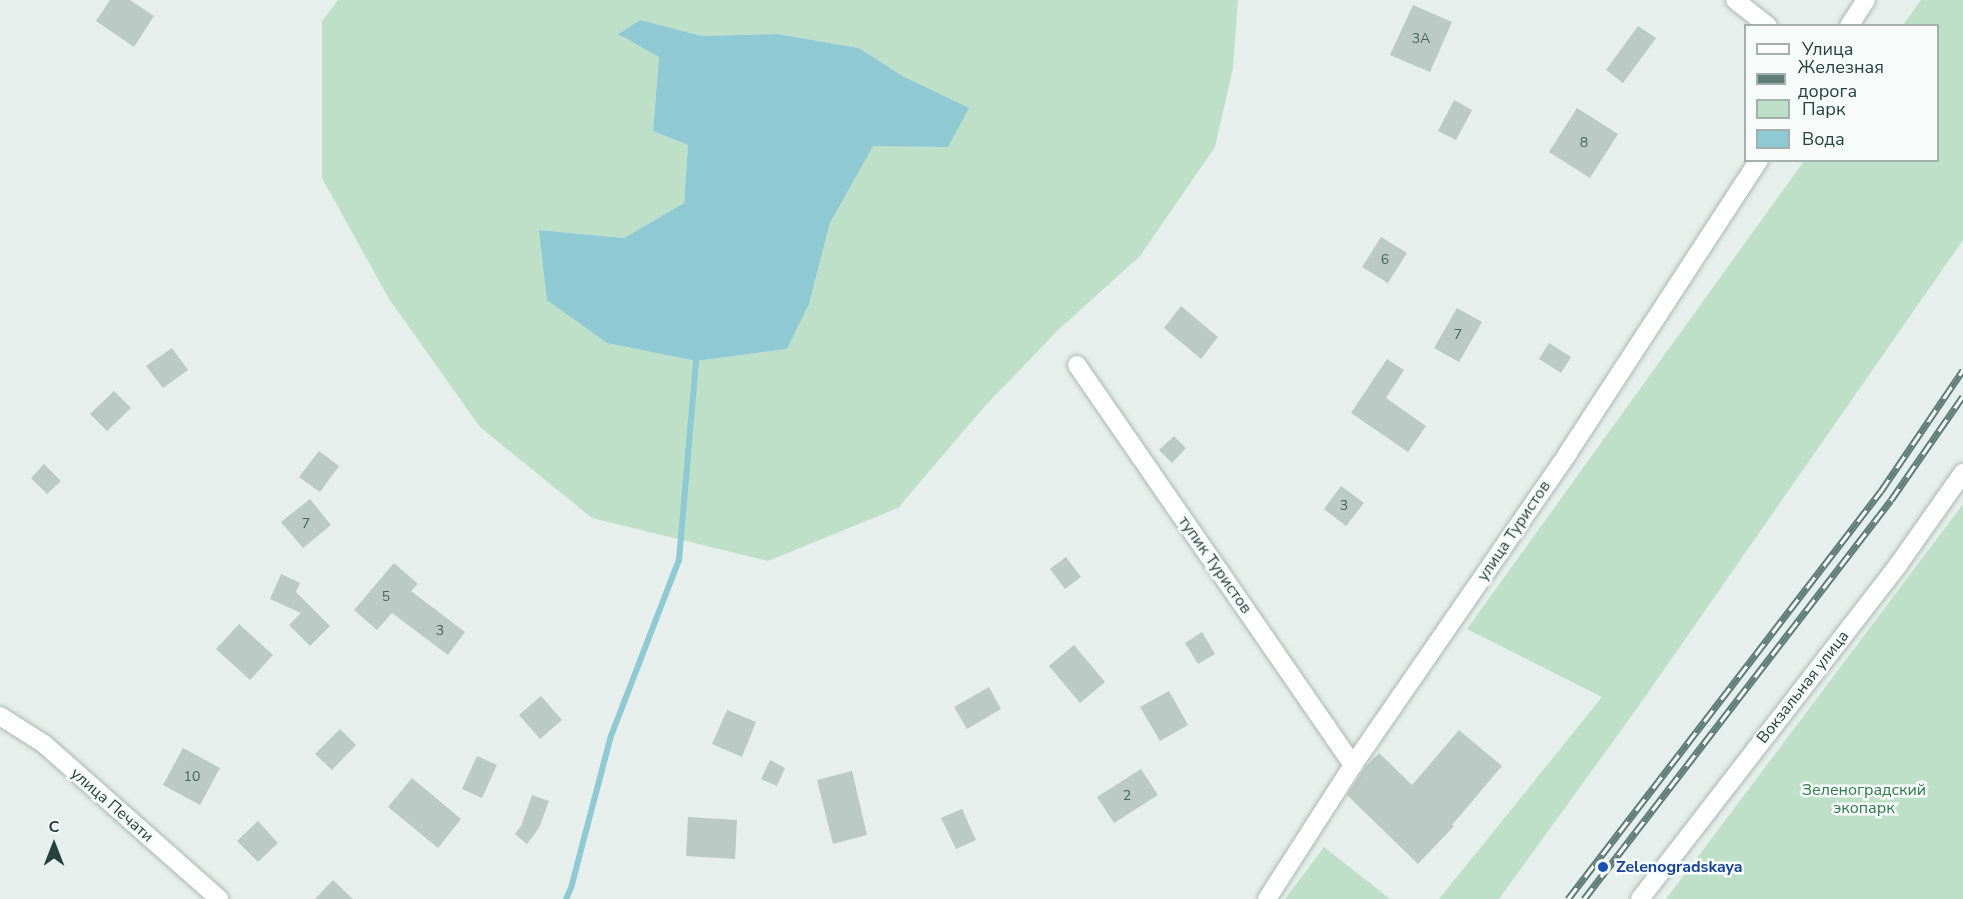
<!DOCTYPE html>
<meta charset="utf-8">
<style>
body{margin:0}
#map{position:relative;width:1963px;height:899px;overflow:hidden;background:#e6efeb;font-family:"Nunito Sans",sans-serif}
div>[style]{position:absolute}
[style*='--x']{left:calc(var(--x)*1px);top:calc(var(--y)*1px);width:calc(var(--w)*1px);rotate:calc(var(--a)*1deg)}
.green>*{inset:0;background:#bfe0c8}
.water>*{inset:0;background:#8ec9d4}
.stream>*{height:6px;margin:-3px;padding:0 3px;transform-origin:3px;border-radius:3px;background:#8ec9d4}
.building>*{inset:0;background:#bbcac4}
.roads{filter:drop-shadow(0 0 2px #a8b8b2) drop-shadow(0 0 2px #a8b8b2)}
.minor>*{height:18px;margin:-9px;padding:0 9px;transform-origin:9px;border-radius:9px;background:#fff}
.rail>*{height:7px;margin-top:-3.5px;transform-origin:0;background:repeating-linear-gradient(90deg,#f7fbf9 0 14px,#5f7d75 0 28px);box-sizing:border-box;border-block:2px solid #5f7d75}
.dots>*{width:16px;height:16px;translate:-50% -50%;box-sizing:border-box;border:3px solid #f7fbf9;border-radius:50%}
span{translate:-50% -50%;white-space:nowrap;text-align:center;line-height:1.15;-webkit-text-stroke:5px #f7fbf9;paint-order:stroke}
.number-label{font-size:14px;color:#4a645c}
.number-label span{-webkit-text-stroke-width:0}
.street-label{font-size:16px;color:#24423a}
.park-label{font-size:16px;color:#2d7a4b}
.transit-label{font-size:16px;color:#164399;font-weight:700}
.left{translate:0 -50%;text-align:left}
.legend{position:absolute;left:1744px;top:24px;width:195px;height:138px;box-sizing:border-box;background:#f7fbf9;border:2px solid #a3b1ad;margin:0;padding:8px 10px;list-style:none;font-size:18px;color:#24423a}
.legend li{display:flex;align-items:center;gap:12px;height:30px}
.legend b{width:30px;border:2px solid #a3b1ad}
.north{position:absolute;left:24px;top:815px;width:60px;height:60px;-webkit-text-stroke:4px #f7fbf9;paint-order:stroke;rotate:0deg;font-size:16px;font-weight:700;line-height:24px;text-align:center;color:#24423a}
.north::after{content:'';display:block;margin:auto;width:21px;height:27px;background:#24423a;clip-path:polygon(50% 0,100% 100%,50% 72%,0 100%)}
</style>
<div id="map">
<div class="green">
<i style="clip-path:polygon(evenodd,338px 0,1238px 0,1233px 68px,1215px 147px,1140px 256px,1057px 331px,984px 407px,898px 508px,768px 561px,592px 518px,480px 427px,389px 299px,322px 178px,322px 21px,338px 0,640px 20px,702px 36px,777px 34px,859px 48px,904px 77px,948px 147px,873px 145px,830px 223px,809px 304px,787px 349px,696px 361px,607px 343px,539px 230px,624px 238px,684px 203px,688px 145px,653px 131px,659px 57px,618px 34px,640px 20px)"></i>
<i style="clip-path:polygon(1921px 0,1963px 0,1963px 240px,1638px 707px,1499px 899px,1439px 899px,1602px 697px,1467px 629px,1804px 161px,1938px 160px,1938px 26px,1903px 25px)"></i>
<i style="clip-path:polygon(1963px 504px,1963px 899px,1666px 899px)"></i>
<i style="clip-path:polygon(1324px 847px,1390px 899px,1285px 899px)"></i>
</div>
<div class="water">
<i style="clip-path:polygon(640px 20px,702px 36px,777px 34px,859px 48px,904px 77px,969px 108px,948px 147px,873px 146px,830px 223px,809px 304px,787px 349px,696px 361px,607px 343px,547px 300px,539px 230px,624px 238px,684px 203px,688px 145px,653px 131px,659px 57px,618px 34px)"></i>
</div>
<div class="stream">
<i style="--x:566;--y:899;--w:12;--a:-66"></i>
<i style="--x:571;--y:888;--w:157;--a:-75.3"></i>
<i style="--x:611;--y:736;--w:189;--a:-68.9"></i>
<i style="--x:679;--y:560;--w:200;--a:-85.1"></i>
</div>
<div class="building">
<i style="clip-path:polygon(110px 0,130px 0,154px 16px,134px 47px,96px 21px)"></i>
<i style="clip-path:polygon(1413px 5px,1452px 22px,1430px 72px,1390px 55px)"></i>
<i style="clip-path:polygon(1638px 26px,1656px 38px,1623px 83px,1606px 70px)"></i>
<i style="clip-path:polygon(1454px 100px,1472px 110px,1456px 140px,1438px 131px)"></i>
<i style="clip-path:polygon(1577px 108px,1618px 134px,1590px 178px,1549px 152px)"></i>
<i style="clip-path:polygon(1381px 237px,1407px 253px,1388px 283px,1362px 267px)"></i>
<i style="clip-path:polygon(1181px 306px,1218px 337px,1201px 359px,1164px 328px)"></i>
<i style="clip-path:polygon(1457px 308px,1482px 322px,1459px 362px,1434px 348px)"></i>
<i style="clip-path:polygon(1549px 343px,1571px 357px,1561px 373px,1539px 359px)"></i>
<i style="clip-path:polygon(172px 348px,188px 370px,163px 388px,146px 366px)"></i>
<i style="clip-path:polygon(1387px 359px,1404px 370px,1386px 398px,1426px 426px,1408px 452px,1351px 413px)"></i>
<i style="clip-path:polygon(114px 391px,131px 408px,107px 431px,90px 414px)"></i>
<i style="clip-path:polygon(1174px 436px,1186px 448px,1172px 463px,1159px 450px)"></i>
<i style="clip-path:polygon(319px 451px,339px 466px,320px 492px,299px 477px)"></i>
<i style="clip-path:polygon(44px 464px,61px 481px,47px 494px,31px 478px)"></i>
<i style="clip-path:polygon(1341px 486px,1364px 503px,1346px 526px,1324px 509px)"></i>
<i style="clip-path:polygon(310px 499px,331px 525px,303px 548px,281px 522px)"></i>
<i style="clip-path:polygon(1066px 557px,1081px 577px,1065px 589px,1050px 569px)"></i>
<i style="clip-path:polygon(394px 563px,418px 584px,411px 591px,465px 632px,448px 655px,392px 613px,377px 630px,354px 610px)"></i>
<i style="clip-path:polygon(281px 574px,300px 583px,296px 592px,330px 626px,310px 646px,289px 625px,301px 613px,270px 599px)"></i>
<i style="clip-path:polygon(239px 624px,273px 655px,250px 680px,216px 649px)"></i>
<i style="clip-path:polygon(1202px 632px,1215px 654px,1198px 664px,1185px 643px)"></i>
<i style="clip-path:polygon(1074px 645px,1105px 682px,1080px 703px,1049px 666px)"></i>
<i style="clip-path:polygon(989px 687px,1001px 709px,967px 729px,954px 707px)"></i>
<i style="clip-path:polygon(1169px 691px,1188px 725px,1160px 741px,1140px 707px)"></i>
<i style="clip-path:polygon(541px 696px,562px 720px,540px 739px,519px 715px)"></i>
<i style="clip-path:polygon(727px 710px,756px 722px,742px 757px,712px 744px)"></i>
<i style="clip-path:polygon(340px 729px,356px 745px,332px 770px,315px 754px)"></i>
<i style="clip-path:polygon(1459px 730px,1502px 766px,1452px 825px,1454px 826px,1418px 864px,1347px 795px,1366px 766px,1379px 753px,1412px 785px)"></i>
<i style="clip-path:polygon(183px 748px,220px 768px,200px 805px,163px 785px)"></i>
<i style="clip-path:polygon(477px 756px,497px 765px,482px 798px,462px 789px)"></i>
<i style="clip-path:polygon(770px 760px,785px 768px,777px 786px,761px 779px)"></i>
<i style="clip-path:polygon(1141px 769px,1158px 795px,1114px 823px,1097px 797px)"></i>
<i style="clip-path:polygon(852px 771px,867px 835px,833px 844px,817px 780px)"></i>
<i style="clip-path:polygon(412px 778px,461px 819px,438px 848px,388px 807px)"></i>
<i style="clip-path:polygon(532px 795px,549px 801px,539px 828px,527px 844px,515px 834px,521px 826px)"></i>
<i style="clip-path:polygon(962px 809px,976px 840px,956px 849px,941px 818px)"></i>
<i style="clip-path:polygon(688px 817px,737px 820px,735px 859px,686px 856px)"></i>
<i style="clip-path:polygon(258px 821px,278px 843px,258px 862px,237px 841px)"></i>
<i style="clip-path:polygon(333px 880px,353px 899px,315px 899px)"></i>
</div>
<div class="roads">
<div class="minor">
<i style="--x:1735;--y:0;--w:42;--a:38.2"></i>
<i style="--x:1849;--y:26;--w:31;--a:-57"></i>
<i style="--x:1077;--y:365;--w:486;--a:55.4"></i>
<i style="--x:0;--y:716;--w:52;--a:32.5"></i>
<i style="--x:44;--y:744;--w:234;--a:41.5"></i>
<i style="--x:1267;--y:899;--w:159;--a:-57.3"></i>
<i style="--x:1353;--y:765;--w:379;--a:-55.4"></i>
<i style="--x:1568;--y:453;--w:350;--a:-56.9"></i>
<i style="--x:1640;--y:899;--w:422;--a:-52.3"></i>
<i style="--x:1898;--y:565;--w:113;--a:-54.8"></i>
</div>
</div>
<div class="rail">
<i style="--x:1568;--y:899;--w:514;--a:-52.51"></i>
<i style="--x:1881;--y:491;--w:146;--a:-55.9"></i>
<i style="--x:1584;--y:899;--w:503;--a:-52.42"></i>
<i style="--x:1891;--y:500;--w:126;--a:-55.3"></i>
</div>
<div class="dots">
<i style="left:1603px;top:867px;background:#1a4fb4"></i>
</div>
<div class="number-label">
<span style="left:1421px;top:39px">3А</span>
<span style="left:1584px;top:143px">8</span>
<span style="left:1385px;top:260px">6</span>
<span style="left:1458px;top:335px">7</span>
<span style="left:1344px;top:506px">3</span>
<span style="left:306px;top:524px">7</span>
<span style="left:386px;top:597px">5</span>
<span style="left:440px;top:631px">3</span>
<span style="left:192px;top:777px">10</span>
<span style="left:1127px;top:796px">2</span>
</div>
<div class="street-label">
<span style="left:1514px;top:531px;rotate:-56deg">улица Туристов</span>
<span style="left:1215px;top:565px;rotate:55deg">тупик Туристов</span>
<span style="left:1803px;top:687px;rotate:-52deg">Вокзальная улица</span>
<span style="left:112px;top:805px;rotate:41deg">улица Печати</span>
</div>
<div class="park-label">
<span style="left:1864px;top:799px">Зеленоградский<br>экопарк</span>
</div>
<div class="transit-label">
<span class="left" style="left:1616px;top:867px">Zelenogradskaya</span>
</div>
<ul class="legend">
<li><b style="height:8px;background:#fff"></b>Улица</li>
<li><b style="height:8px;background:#5f7d75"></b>Железная дорога</li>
<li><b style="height:16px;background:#bfe0c8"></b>Парк</li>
<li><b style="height:16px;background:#8ec9d4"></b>Вода</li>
</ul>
<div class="north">С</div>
</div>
